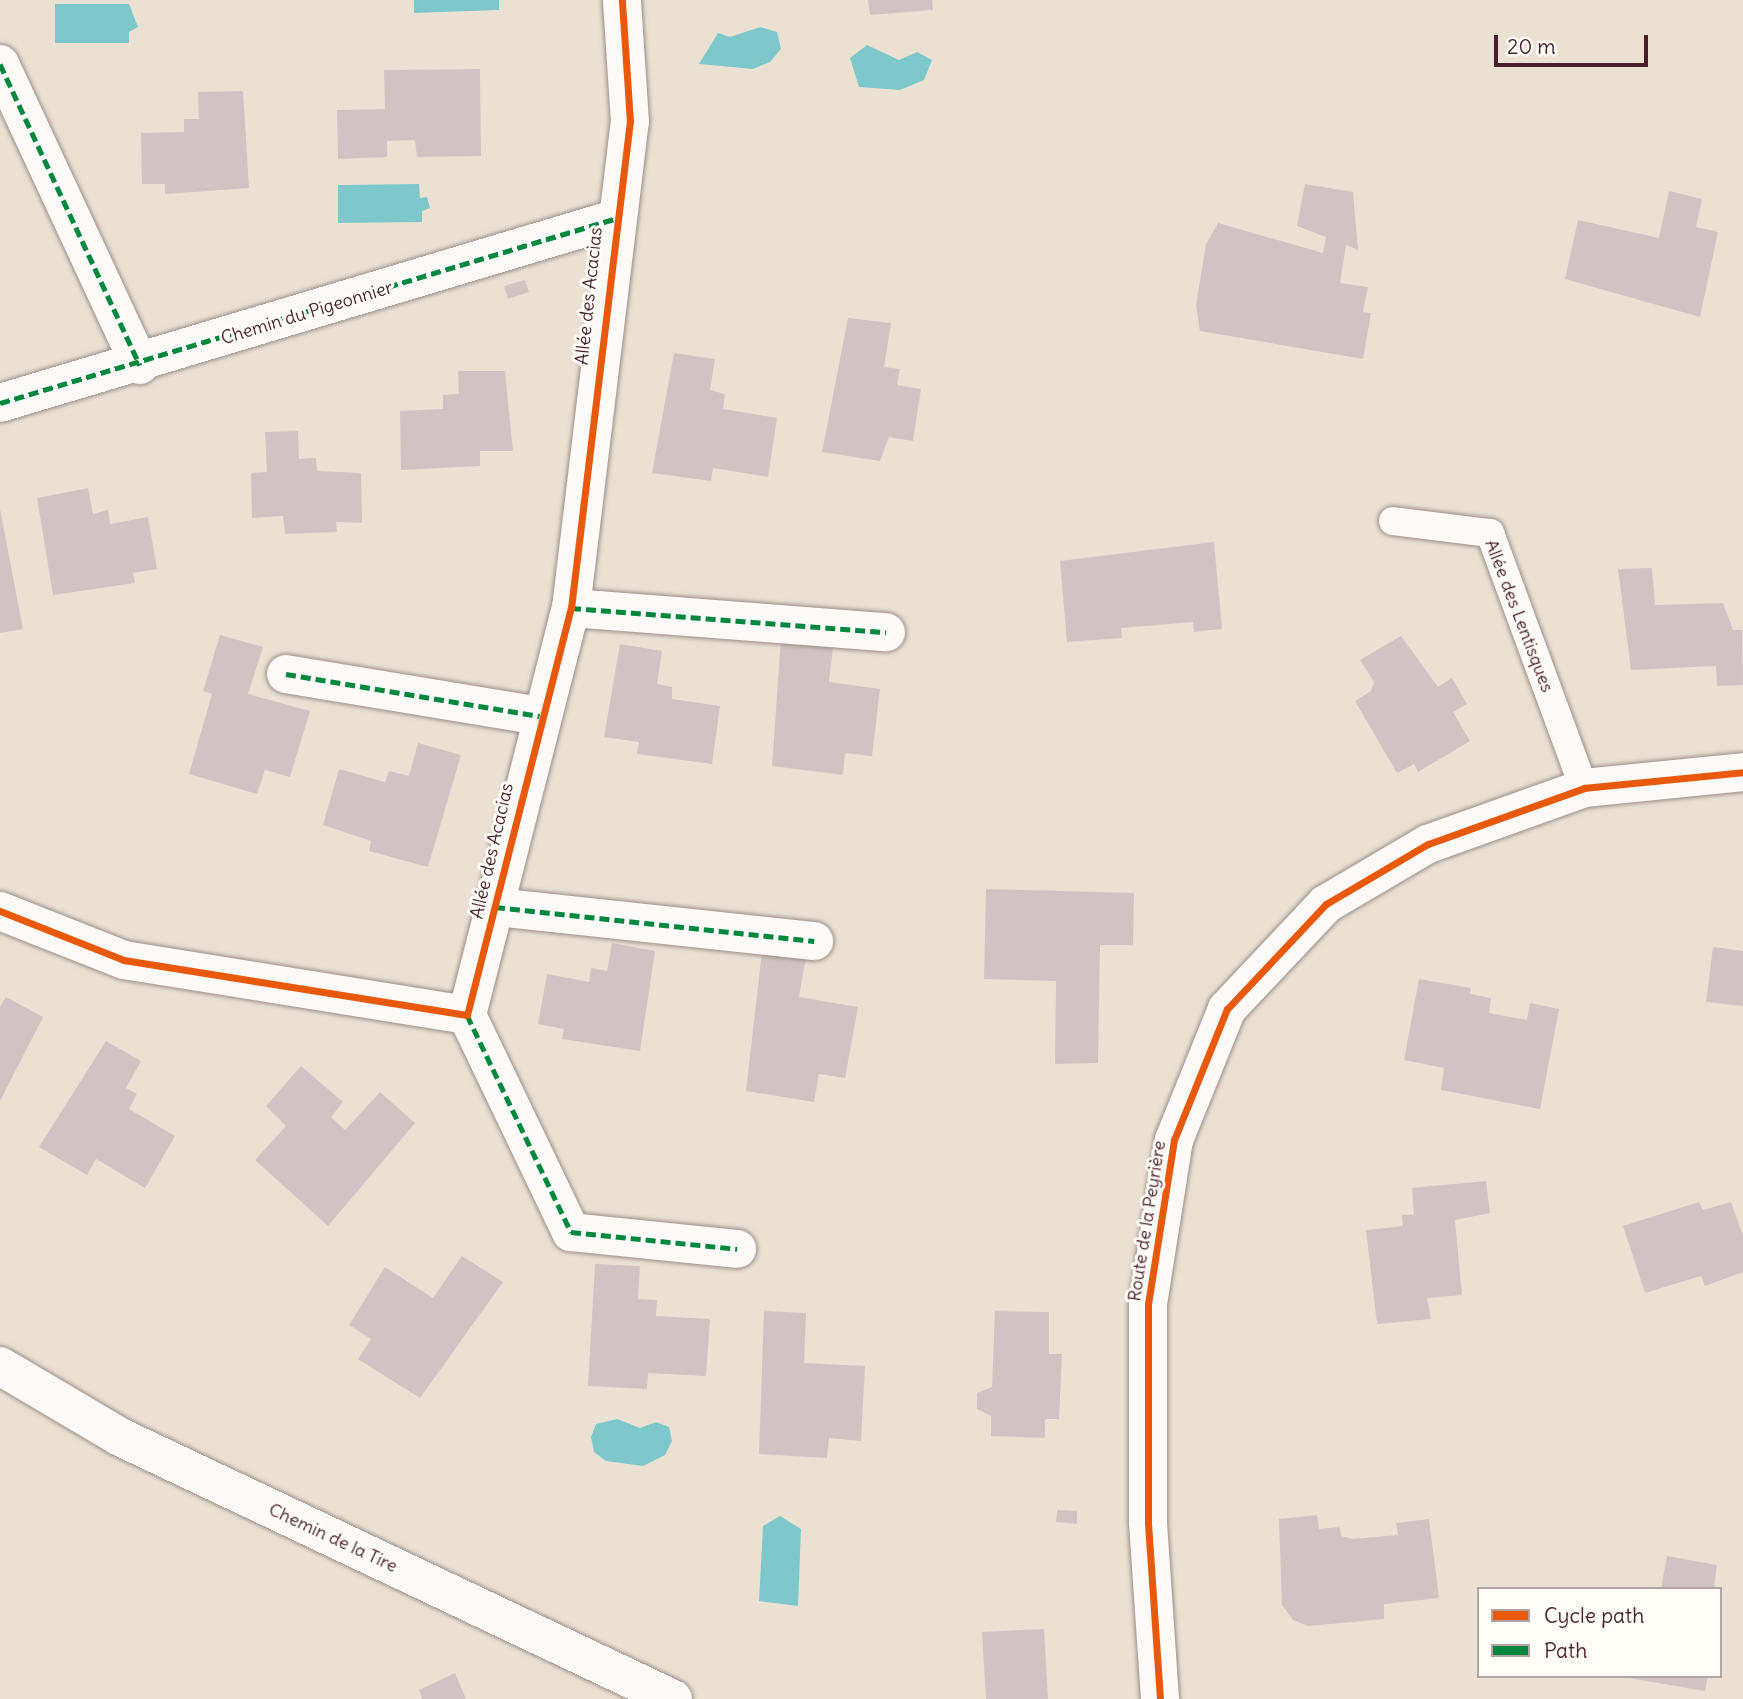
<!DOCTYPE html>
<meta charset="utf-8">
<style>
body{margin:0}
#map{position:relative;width:1743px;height:1699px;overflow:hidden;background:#ebe1d3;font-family:Delius,sans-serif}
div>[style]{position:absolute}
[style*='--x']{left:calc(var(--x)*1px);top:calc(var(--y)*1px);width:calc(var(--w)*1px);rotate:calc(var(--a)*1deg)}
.water>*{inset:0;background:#7ec8cc}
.building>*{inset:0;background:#d1c3c4}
.roads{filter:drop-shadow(0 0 2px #9a8d88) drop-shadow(0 0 2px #9a8d88)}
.lane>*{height:28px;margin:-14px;padding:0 14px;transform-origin:14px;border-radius:14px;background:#fcfaf8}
.street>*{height:38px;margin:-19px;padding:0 19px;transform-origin:19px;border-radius:19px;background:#fcfaf8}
.quiet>*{height:5px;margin-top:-2.5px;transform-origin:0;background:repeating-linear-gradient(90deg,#00873e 0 10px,transparent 0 15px)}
.cycleway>*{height:7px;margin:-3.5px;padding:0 3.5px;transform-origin:3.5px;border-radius:3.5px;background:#e8590c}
span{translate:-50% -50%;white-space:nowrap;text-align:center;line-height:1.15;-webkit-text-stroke:6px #fdfcf7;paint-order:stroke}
.street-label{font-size:18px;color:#4a1f2b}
.legend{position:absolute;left:1477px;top:1587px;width:245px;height:91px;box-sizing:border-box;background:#fdfcf7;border:2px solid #b5a4a5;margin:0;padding:9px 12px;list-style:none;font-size:21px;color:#4a1f2b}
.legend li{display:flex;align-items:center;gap:14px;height:35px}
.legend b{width:35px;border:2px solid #b5a4a5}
.scale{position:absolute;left:1494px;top:35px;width:154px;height:32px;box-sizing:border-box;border:4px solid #4a1f2b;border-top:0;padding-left:9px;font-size:21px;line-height:24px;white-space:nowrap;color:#4a1f2b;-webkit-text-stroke:5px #fdfcf7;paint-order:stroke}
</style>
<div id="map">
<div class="water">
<i style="clip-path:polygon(414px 0,499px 0,499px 10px,414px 13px)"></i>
<i style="clip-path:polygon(55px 4px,129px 4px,138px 27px,129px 32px,129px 43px,55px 43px)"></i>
<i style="clip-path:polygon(760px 27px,777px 32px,781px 49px,770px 62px,753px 69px,699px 64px,718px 33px,730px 37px)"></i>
<i style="clip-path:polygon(867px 45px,899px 60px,917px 52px,932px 60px,924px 80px,900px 90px,859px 87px,850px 58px)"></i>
<i style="clip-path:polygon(419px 184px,420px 198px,427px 197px,430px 208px,422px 211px,422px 222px,338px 223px,338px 185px)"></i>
<i style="clip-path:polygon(617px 1419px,640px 1428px,656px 1422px,669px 1427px,672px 1441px,665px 1455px,643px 1466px,606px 1461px,594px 1452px,591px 1437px,596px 1424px)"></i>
<i style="clip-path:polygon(780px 1516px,801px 1529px,798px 1606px,759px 1601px,763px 1526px)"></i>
</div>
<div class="building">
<i style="clip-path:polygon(868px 0,932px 0,933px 10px,870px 15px)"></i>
<i style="clip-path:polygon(480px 69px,481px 156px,417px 157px,415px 140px,387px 141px,387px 157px,338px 159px,337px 110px,385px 109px,384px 70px)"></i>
<i style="clip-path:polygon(243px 91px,249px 188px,165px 194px,165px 184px,142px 184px,141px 133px,184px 132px,184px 119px,199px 119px,198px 92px)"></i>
<i style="clip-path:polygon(1305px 184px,1353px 192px,1358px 250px,1346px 245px,1340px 283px,1368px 287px,1363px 312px,1371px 313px,1363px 359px,1200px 331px,1196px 305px,1206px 244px,1218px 223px,1323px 253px,1326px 237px,1297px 226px)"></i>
<i style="clip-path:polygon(1669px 191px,1702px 199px,1696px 227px,1718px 232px,1700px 317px,1565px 279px,1578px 220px,1659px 238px)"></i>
<i style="clip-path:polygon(525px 280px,529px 292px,508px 299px,504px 286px)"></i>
<i style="clip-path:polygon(848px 318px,891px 323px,884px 367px,900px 369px,897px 385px,921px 389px,913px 441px,889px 437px,880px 461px,822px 452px)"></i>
<i style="clip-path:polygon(674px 353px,715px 359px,710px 390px,725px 394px,723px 409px,777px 418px,768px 477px,713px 468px,711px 481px,652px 473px)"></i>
<i style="clip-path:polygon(458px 371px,505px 371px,513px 451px,480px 451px,480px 466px,401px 470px,400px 411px,443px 409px,443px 395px,459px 394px)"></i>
<i style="clip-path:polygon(298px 431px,299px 459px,316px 458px,317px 471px,361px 473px,362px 523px,336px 522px,337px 532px,285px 534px,283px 516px,252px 518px,251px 473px,267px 472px,265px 432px)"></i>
<i style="clip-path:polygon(88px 488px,93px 514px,108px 510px,110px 524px,148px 517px,157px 569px,133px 573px,135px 583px,53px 595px,37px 498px)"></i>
<i style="clip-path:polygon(0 509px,23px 629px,0 633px)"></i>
<i style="clip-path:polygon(1214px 542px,1222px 629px,1194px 632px,1193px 622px,1121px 628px,1122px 638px,1067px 642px,1060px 561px)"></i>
<i style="clip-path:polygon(1652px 568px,1655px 605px,1723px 603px,1733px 630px,1742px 630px,1743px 685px,1717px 686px,1716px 666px,1631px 670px,1618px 569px)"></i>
<i style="clip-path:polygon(782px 624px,835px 630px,829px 682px,880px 689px,872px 756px,845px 753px,843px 775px,772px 766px)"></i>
<i style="clip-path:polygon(220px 635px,263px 647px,248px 694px,310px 711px,290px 777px,265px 770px,257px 794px,189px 774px,212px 694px,203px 691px)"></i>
<i style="clip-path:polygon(1401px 636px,1438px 687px,1452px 678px,1467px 704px,1453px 712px,1470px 741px,1418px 772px,1414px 764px,1397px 773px,1355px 701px,1371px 691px,1374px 682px,1360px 660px)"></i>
<i style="clip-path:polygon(620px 644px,662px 651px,657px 684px,672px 687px,672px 699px,720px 706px,712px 764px,637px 754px,639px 742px,604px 737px)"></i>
<i style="clip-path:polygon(418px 743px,461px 755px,428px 867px,369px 851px,371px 841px,323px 825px,339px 769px,385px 782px,389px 771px,409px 776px)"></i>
<i style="clip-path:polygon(986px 889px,1134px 893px,1133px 945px,1100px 945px,1098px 1063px,1055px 1064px,1056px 981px,984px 979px)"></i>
<i style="clip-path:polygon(612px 943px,655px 951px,640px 1051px,562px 1039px,564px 1029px,538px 1024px,547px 974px,589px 982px,591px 968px,607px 971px)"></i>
<i style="clip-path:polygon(763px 943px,807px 951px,799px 997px,858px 1007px,845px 1078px,819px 1074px,814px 1102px,746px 1091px)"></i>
<i style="clip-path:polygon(1713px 947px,1743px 951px,1743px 1006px,1706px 1002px)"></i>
<i style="clip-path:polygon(1419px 979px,1471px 988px,1470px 994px,1491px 998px,1489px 1013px,1527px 1020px,1530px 1003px,1559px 1009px,1540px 1109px,1441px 1090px,1444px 1068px,1404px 1060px)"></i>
<i style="clip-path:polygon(6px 997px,43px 1017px,0 1101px,0 1007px)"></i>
<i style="clip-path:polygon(106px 1041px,141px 1061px,126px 1088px,137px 1094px,129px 1109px,175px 1136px,145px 1188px,96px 1159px,87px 1175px,39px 1147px)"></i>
<i style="clip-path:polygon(301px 1066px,343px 1102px,331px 1117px,345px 1130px,380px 1092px,415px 1123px,328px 1226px,255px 1160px,286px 1126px,266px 1106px)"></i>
<i style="clip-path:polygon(1486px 1181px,1490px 1213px,1455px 1220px,1462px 1295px,1427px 1298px,1431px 1319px,1377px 1324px,1366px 1230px,1403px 1226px,1402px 1215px,1414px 1215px,1412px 1188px)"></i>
<i style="clip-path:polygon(1699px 1202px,1703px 1210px,1731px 1202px,1743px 1236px,1743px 1272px,1705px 1286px,1701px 1276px,1645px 1293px,1623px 1226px)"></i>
<i style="clip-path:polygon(462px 1256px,503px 1282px,420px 1398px,358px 1359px,371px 1339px,349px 1325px,385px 1267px,433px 1298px)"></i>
<i style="clip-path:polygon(595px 1264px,640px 1266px,638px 1299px,657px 1300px,656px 1316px,710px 1319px,706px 1376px,648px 1373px,647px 1389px,588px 1386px)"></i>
<i style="clip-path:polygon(764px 1311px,806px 1313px,804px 1363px,865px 1366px,861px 1441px,829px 1438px,827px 1458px,759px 1454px)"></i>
<i style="clip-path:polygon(995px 1311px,1049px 1312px,1049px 1354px,1062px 1354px,1059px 1419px,1045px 1419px,1045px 1438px,991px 1436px,991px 1416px,977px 1409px,977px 1393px,992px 1387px)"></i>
<i style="clip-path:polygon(1057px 1510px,1077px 1511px,1077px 1524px,1056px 1522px)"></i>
<i style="clip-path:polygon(1317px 1515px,1319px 1529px,1340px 1527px,1341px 1536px,1353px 1539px,1398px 1535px,1396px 1523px,1429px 1519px,1439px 1598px,1384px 1604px,1384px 1619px,1308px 1626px,1293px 1620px,1282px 1605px,1279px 1519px)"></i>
<i style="clip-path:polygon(1667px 1556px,1717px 1565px,1714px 1586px,1725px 1589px,1661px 1589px)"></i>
<i style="clip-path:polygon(1044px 1629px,1048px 1699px,986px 1699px,982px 1632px)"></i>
<i style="clip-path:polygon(455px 1673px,466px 1699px,422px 1699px,419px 1690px)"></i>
<i style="clip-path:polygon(1617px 1676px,1708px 1676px,1705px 1691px)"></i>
</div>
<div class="roads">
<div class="lane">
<i style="--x:1393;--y:521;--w:98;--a:7.1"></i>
<i style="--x:1490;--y:533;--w:272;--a:69.8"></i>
</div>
<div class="street">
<i style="--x:0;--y:64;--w:332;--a:65.1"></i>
<i style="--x:0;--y:403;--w:641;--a:-16.68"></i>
<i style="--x:571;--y:608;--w:316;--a:4.4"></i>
<i style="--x:286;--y:674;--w:257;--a:9.4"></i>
<i style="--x:495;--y:907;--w:321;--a:6.1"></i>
<i style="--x:0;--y:911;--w:133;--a:21.6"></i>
<i style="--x:124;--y:960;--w:347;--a:9.1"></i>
<i style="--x:467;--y:1015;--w:420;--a:-75.7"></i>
<i style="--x:571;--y:608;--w:490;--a:-83.1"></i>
<i style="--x:630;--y:122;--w:122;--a:-93.8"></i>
<i style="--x:467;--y:1015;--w:241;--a:64.4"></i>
<i style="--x:571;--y:1232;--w:167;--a:5.8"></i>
<i style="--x:0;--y:1366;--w:139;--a:30.6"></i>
<i style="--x:120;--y:1437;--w:612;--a:25.35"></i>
<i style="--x:1160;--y:1699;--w:178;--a:-93.9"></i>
<i style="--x:1148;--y:1521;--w:217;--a:-90"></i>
<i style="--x:1148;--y:1304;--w:166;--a:-81"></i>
<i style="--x:1174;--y:1140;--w:141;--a:-68"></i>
<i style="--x:1227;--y:1009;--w:144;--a:-46.7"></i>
<i style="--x:1326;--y:904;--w:118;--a:-30.5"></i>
<i style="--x:1428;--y:844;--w:166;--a:-19.7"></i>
<i style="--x:1584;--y:788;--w:160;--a:-5.7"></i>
</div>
</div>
<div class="quiet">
<i style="--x:0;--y:64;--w:332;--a:65.1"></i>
<i style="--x:0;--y:403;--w:641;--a:-16.68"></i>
<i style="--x:571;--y:608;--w:316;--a:4.4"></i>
<i style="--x:286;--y:674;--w:257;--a:9.4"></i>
<i style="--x:495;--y:907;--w:321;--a:6.1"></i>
<i style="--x:467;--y:1015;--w:241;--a:64.4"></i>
<i style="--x:571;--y:1232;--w:167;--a:5.8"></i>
</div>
<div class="cycleway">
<i style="--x:0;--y:911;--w:133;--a:21.6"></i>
<i style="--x:124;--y:960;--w:347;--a:9.1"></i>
<i style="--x:467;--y:1015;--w:420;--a:-75.7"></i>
<i style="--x:571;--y:608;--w:490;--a:-83.1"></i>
<i style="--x:630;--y:122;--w:122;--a:-93.8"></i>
<i style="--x:1160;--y:1699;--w:178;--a:-93.9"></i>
<i style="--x:1148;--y:1521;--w:217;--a:-90"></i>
<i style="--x:1148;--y:1304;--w:166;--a:-81"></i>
<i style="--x:1174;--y:1140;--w:141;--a:-68"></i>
<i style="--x:1227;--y:1009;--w:144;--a:-46.7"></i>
<i style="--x:1326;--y:904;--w:118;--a:-30.5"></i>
<i style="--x:1428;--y:844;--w:166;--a:-19.7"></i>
<i style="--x:1584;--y:788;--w:160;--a:-5.7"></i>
</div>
<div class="street-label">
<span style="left:589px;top:296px;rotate:-84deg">Allée des Acacias</span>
<span style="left:307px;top:313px;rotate:-17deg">Chemin du Pigeonnier</span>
<span style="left:1519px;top:616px;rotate:69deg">Allée des Lentisques</span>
<span style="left:492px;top:851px;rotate:-77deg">Allée des Acacias</span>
<span style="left:1147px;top:1221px;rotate:-81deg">Route de la Peyrière</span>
<span style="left:333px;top:1538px;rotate:25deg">Chemin de la Tire</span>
</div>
<ul class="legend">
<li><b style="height:9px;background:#e8590c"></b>Cycle path</li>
<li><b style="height:9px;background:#00873e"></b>Path</li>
</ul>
<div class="scale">20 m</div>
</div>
